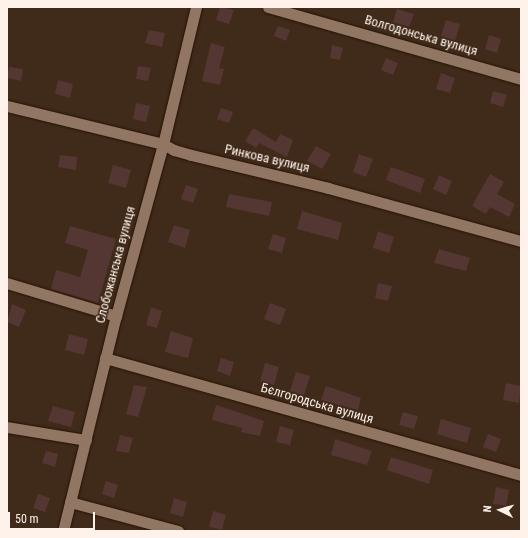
<!DOCTYPE html>
<meta charset="utf-8">
<style>
body{margin:0}
#map{position:relative;width:528px;height:538px;overflow:hidden;background:#402a1a;font-family:"Roboto Condensed",sans-serif}
div>[style]{position:absolute}
[style*='--x']{left:calc(var(--x)*1px);top:calc(var(--y)*1px);width:calc(var(--w)*1px);rotate:calc(var(--a)*1deg)}
.building>*{inset:0;background:#543732}
.roads{filter:drop-shadow(0 0 1px #261203) drop-shadow(0 0 1px #261203)}
.minor>*{height:11px;margin:-5.5px;padding:0 5.5px;transform-origin:5.5px;border-radius:5.5px;background:#917664}
.tertiary>*{height:11px;margin:-5.5px;padding:0 5.5px;transform-origin:5.5px;border-radius:5.5px;background:#917664}
.secondary>*{height:11px;margin:-5.5px;padding:0 5.5px;transform-origin:5.5px;border-radius:5.5px;background:#917664}
span{translate:-50% -50%;white-space:nowrap;text-align:center;line-height:1.15;-webkit-text-stroke:3px #402a1a;paint-order:stroke}
.street-label{font-size:13px;color:#fef2ea}
.frame{position:absolute;inset:0;border:8px solid #fef2ea;pointer-events:none}
.north{position:absolute;left:480px;top:490px;width:40px;height:40px;-webkit-text-stroke:3px #402a1a;paint-order:stroke;rotate:275deg;font-size:11px;font-weight:700;line-height:16px;text-align:center;color:#fef2ea}
.north::after{content:'';display:block;margin:auto;width:14px;height:18px;background:#fef2ea;clip-path:polygon(50% 0,100% 100%,50% 72%,0 100%)}
.scale{position:absolute;left:8px;top:512px;width:87px;height:18px;box-sizing:border-box;border:2px solid #fef2ea;border-top:0;padding-left:5px;font-size:12px;line-height:14px;white-space:nowrap;color:#fef2ea;-webkit-text-stroke:3px #402a1a;paint-order:stroke}
</style>
<div id="map">
<div class="building">
<i style="clip-path:polygon(220px 7px,234px 10px,229px 24px,216px 20px)"></i>
<i style="clip-path:polygon(397px 9px,414px 14px,409px 27px,393px 22px)"></i>
<i style="clip-path:polygon(446px 20px,460px 24px,455px 41px,441px 36px)"></i>
<i style="clip-path:polygon(278px 26px,290px 30px,286px 41px,274px 36px)"></i>
<i style="clip-path:polygon(149px 30px,165px 33px,162px 47px,145px 43px)"></i>
<i style="clip-path:polygon(489px 35px,501px 39px,497px 53px,485px 49px)"></i>
<i style="clip-path:polygon(211px 43px,225px 47px,219px 68px,224px 69px,220px 85px,202px 81px)"></i>
<i style="clip-path:polygon(332px 45px,343px 48px,340px 60px,330px 58px)"></i>
<i style="clip-path:polygon(386px 58px,398px 63px,393px 75px,381px 70px)"></i>
<i style="clip-path:polygon(138px 66px,151px 68px,148px 81px,136px 79px)"></i>
<i style="clip-path:polygon(9px 67px,23px 69px,21px 81px,7px 78px)"></i>
<i style="clip-path:polygon(441px 73px,455px 78px,450px 93px,436px 89px)"></i>
<i style="clip-path:polygon(58px 80px,73px 84px,70px 98px,55px 94px)"></i>
<i style="clip-path:polygon(493px 91px,507px 95px,503px 107px,490px 103px)"></i>
<i style="clip-path:polygon(136px 103px,150px 106px,146px 122px,133px 119px)"></i>
<i style="clip-path:polygon(221px 108px,233px 112px,229px 123px,217px 119px)"></i>
<i style="clip-path:polygon(253px 128px,276px 142px,280px 134px,293px 140px,287px 157px,259px 143px,256px 148px,245px 141px)"></i>
<i style="clip-path:polygon(316px 146px,331px 154px,322px 169px,307px 161px)"></i>
<i style="clip-path:polygon(359px 154px,373px 159px,366px 177px,353px 172px)"></i>
<i style="clip-path:polygon(60px 155px,77px 157px,76px 170px,58px 167px)"></i>
<i style="clip-path:polygon(113px 165px,131px 170px,126px 188px,108px 183px)"></i>
<i style="clip-path:polygon(391px 167px,425px 179px,420px 193px,386px 180px)"></i>
<i style="clip-path:polygon(490px 174px,504px 182px,497px 194px,515px 204px,509px 217px,490px 207px,486px 214px,472px 206px)"></i>
<i style="clip-path:polygon(439px 175px,452px 181px,446px 195px,433px 189px)"></i>
<i style="clip-path:polygon(186px 185px,198px 189px,193px 203px,181px 199px)"></i>
<i style="clip-path:polygon(229px 194px,272px 202px,269px 216px,226px 207px)"></i>
<i style="clip-path:polygon(302px 211px,342px 223px,338px 240px,297px 229px)"></i>
<i style="clip-path:polygon(174px 225px,190px 230px,185px 248px,168px 242px)"></i>
<i style="clip-path:polygon(70px 226px,116px 239px,98px 303px,51px 289px,56px 270px,80px 277px,88px 250px,65px 243px)"></i>
<i style="clip-path:polygon(378px 231px,394px 237px,389px 253px,373px 248px)"></i>
<i style="clip-path:polygon(273px 234px,286px 238px,282px 253px,268px 249px)"></i>
<i style="clip-path:polygon(439px 249px,470px 258px,466px 271px,434px 263px)"></i>
<i style="clip-path:polygon(378px 283px,392px 286px,388px 301px,375px 298px)"></i>
<i style="clip-path:polygon(270px 303px,286px 309px,280px 325px,264px 319px)"></i>
<i style="clip-path:polygon(12px 304px,26px 310px,19px 327px,7px 322px)"></i>
<i style="clip-path:polygon(151px 307px,162px 311px,157px 328px,146px 325px)"></i>
<i style="clip-path:polygon(171px 331px,193px 338px,188px 358px,165px 352px)"></i>
<i style="clip-path:polygon(69px 334px,88px 339px,84px 355px,65px 350px)"></i>
<i style="clip-path:polygon(221px 358px,234px 362px,230px 376px,217px 371px)"></i>
<i style="clip-path:polygon(265px 363px,279px 367px,274px 385px,260px 381px)"></i>
<i style="clip-path:polygon(296px 372px,310px 376px,304px 395px,290px 391px)"></i>
<i style="clip-path:polygon(506px 383px,521px 386px,519px 403px,503px 400px)"></i>
<i style="clip-path:polygon(134px 385px,147px 387px,138px 417px,126px 414px)"></i>
<i style="clip-path:polygon(326px 386px,361px 398px,358px 410px,321px 400px)"></i>
<i style="clip-path:polygon(216px 405px,264px 421px,260px 436px,241px 432px,242px 428px,212px 420px)"></i>
<i style="clip-path:polygon(53px 406px,75px 412px,71px 427px,48px 421px)"></i>
<i style="clip-path:polygon(403px 412px,418px 416px,414px 429px,399px 425px)"></i>
<i style="clip-path:polygon(441px 419px,471px 428px,467px 443px,437px 434px)"></i>
<i style="clip-path:polygon(280px 426px,294px 430px,290px 445px,276px 442px)"></i>
<i style="clip-path:polygon(488px 434px,501px 439px,496px 452px,483px 447px)"></i>
<i style="clip-path:polygon(120px 435px,133px 438px,129px 453px,116px 451px)"></i>
<i style="clip-path:polygon(335px 439px,372px 451px,367px 465px,331px 455px)"></i>
<i style="clip-path:polygon(46px 451px,58px 454px,55px 467px,42px 463px)"></i>
<i style="clip-path:polygon(391px 457px,433px 470px,429px 484px,387px 470px)"></i>
<i style="clip-path:polygon(106px 481px,118px 485px,114px 498px,102px 494px)"></i>
<i style="clip-path:polygon(496px 487px,509px 490px,506px 506px,493px 504px)"></i>
<i style="clip-path:polygon(38px 494px,50px 498px,45px 512px,33px 508px)"></i>
<i style="clip-path:polygon(174px 498px,187px 502px,183px 517px,170px 513px)"></i>
<i style="clip-path:polygon(213px 511px,226px 515px,222px 530px,209px 527px)"></i>
</div>
<div class="roads">
<div class="minor">
<i style="--x:268;--y:7;--w:263;--a:15.9"></i>
<i style="--x:7;--y:106;--w:161;--a:13.7"></i>
<i style="--x:7;--y:283;--w:114;--a:16.8"></i>
<i style="--x:105;--y:358;--w:432;--a:15.7"></i>
<i style="--x:7;--y:427;--w:80;--a:9.3"></i>
<i style="--x:70;--y:502;--w:112;--a:15"></i>
</div>
<div class="tertiary">
<i style="--x:63;--y:531;--w:221;--a:-76.2"></i>
<i style="--x:116;--y:316;--w:178;--a:-74.7"></i>
</div>
<div class="secondary">
<i style="--x:196;--y:7;--w:141;--a:103.5"></i>
<i style="--x:163;--y:144;--w:13;--a:29"></i>
<i style="--x:174;--y:150;--w:18;--a:16"></i>
<i style="--x:191;--y:155;--w:141;--a:13.5"></i>
<i style="--x:328;--y:188;--w:200;--a:15.4"></i>
</div>
</div>
<div class="street-label">
<span style="left:421px;top:36px;rotate:16deg">Волгодонська вулиця</span>
<span style="left:267px;top:159px;rotate:13deg">Ринкова вулиця</span>
<span style="left:116px;top:265px;rotate:-75deg">Слобожанська вулиця</span>
<span style="left:317px;top:404px;rotate:16deg">Бєлгородська вулиця</span>
</div>
<div class="frame"></div>
<div class="north">N</div>
<div class="scale">50 m</div>
</div>
